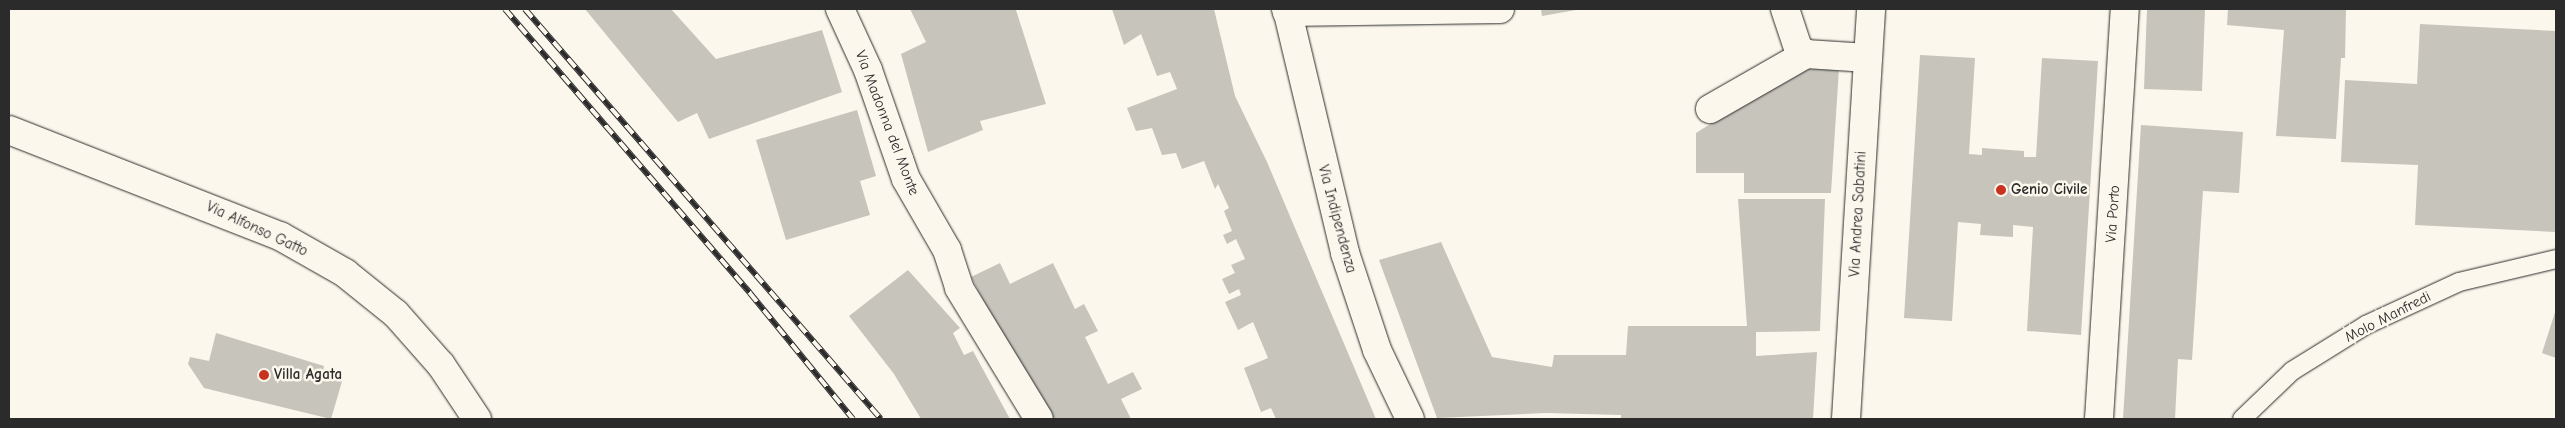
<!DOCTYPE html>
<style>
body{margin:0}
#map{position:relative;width:2565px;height:428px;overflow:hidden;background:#fbf7ec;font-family:"Comic Neue",sans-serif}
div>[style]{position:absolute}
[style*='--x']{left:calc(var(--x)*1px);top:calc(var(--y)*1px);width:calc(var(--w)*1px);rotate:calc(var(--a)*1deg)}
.building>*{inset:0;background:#c7c4bc}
.roads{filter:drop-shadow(0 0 1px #2b2b2b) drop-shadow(0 0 1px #2b2b2b)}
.lane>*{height:18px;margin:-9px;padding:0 9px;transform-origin:9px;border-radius:9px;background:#fbf7ec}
.street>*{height:28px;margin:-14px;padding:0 14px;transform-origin:14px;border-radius:14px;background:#fbf7ec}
.secondary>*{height:28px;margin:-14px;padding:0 14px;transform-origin:14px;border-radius:14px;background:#fbf7ec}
.primary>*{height:28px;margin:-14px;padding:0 14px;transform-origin:14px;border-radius:14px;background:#fbf7ec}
.rail>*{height:5.5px;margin-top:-2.75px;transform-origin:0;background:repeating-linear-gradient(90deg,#fbf7ec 0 11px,#2b2b2b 0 22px);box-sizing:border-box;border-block:1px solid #2b2b2b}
.dots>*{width:14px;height:14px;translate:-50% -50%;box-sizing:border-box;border:2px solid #fbf7ec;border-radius:50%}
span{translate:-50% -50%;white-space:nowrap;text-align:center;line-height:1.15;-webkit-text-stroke:5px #fbf7ec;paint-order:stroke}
.street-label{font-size:15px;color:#2b2b2b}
.poi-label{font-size:15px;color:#2b2b2b;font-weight:700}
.left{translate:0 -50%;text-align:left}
.frame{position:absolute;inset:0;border:10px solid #2b2b2b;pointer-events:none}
</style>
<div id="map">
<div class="building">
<i style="clip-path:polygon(585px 9px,671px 9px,716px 59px,822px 30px,842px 92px,709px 139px,697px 113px,678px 122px)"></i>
<i style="clip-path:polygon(910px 9px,1019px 9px,1016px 10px,1046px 104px,980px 121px,983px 130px,928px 152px,901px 54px,926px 42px)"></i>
<i style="clip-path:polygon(1112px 9px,1214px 9px,1235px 96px,1267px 162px,1376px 419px,1276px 419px,1271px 408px,1261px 412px,1244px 368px,1268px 358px,1253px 322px,1238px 330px,1225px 302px,1241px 295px,1239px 289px,1229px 294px,1222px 279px,1235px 273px,1231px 265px,1245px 259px,1236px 239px,1227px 244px,1223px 235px,1232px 231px,1224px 211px,1229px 208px,1218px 184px,1215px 189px,1204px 161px,1182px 169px,1176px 153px,1162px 155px,1152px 128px,1136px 131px,1127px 108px,1177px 89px,1170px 72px,1157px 76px,1141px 34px,1124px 45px)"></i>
<i style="clip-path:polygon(1541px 9px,1575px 9px,1576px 10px,1542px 16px)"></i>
<i style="clip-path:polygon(2147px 9px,2205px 9px,2202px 91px,2144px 89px)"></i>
<i style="clip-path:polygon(2228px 9px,2346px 9px,2345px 58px,2341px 58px,2336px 139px,2276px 136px,2284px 30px,2227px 25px)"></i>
<i style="clip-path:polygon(2420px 24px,2556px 31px,2556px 232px,2415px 225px,2418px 165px,2341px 162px,2345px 80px,2417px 84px)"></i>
<i style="clip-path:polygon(1920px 55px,1975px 58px,1969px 154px,1982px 155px,1982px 148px,2024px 151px,2024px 157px,2036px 157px,2042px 58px,2098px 61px,2081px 335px,2027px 331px,2033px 227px,2013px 225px,2013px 237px,1980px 235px,1981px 224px,1958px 222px,1952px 321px,1904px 318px)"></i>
<i style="clip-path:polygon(1799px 68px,1839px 68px,1831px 193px,1744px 193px,1744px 173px,1696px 173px,1696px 133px)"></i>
<i style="clip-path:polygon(857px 110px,876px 176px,860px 181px,870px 215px,786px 240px,756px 140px)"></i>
<i style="clip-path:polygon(2141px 125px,2243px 132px,2239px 193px,2203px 191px,2192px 360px,2178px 359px,2175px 419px,2123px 419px)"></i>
<i style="clip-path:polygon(1738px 199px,1825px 199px,1820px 331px,1756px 332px,1756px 356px,1817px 352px,1813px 419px,1621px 419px,1621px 415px,1546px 413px,1437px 418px,1379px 260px,1441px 242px,1492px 357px,1552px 367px,1554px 355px,1626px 355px,1628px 326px,1747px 326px)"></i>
<i style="clip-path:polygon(1000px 263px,1010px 284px,1053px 263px,1075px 309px,1084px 304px,1098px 331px,1085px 337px,1108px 384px,1133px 372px,1142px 389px,1121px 399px,1131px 419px,1045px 419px,971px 277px)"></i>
<i style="clip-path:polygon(908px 270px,960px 328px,953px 333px,964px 355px,973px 351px,1010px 419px,921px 419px,894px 374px,849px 316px)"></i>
<i style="clip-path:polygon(2556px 309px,2556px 358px,2542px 353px)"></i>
<i style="clip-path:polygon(216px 333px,324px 366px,323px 373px,343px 378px,331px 419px,204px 388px,188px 364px,190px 357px,209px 361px)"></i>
</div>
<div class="roads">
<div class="lane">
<i style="--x:2242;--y:419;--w:69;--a:-43.8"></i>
<i style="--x:2292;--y:371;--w:87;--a:-31.9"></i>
<i style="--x:2366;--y:325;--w:102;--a:-24.8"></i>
<i style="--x:2459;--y:282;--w:100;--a:-13.3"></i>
</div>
<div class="street">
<i style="--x:840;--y:9;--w:67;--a:65.3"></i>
<i style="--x:868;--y:70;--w:115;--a:70.8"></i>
<i style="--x:906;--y:179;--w:82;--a:60"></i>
<i style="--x:947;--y:250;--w:40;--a:72"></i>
<i style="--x:959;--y:288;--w:153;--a:58.6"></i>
<i style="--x:1286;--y:9;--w:3;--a:72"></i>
<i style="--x:1287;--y:12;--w:213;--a:-0.8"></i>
<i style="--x:1785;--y:9;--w:41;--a:71.6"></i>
<i style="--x:1798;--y:48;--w:10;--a:37"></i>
<i style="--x:1806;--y:54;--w:62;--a:3.7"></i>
<i style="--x:1710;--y:109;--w:111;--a:-29.8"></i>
</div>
<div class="secondary">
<i style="--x:9;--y:130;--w:291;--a:21.4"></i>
<i style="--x:280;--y:236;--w:75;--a:29.6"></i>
<i style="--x:345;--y:273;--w:65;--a:38.8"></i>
<i style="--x:396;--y:314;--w:68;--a:48.6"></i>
<i style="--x:441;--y:365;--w:65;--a:56.3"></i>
<i style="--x:1846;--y:419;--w:411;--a:-86.5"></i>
</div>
<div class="primary">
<i style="--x:1287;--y:9;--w:251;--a:76.6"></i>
<i style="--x:1345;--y:253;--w:102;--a:71.7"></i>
<i style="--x:1377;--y:350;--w:76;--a:64.4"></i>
<i style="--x:2099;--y:419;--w:411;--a:-86.4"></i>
</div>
</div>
<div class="rail">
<i style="--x:505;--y:9;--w:375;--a:49.2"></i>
<i style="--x:750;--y:293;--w:163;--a:50.7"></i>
<i style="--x:525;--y:9;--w:543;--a:49.03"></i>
</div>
<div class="dots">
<i style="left:2001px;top:190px;background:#c8321e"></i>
<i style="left:264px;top:375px;background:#c8321e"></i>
</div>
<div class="street-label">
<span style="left:887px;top:123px;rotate:69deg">Via Madonna del Monte</span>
<span style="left:1858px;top:214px;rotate:-87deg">Via Andrea Sabatini</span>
<span style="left:2113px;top:214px;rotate:-86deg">Via Porto</span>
<span style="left:1337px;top:219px;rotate:75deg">Via Indipendenza</span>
<span style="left:257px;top:229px;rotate:25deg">Via Alfonso Gatto</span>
<span style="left:2388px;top:317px;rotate:-27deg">Molo Manfredi</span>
</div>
<div class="poi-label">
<span class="left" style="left:2011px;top:190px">Genio Civile</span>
<span class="left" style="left:274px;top:375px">Villa Agata</span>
</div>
<div class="frame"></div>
</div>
